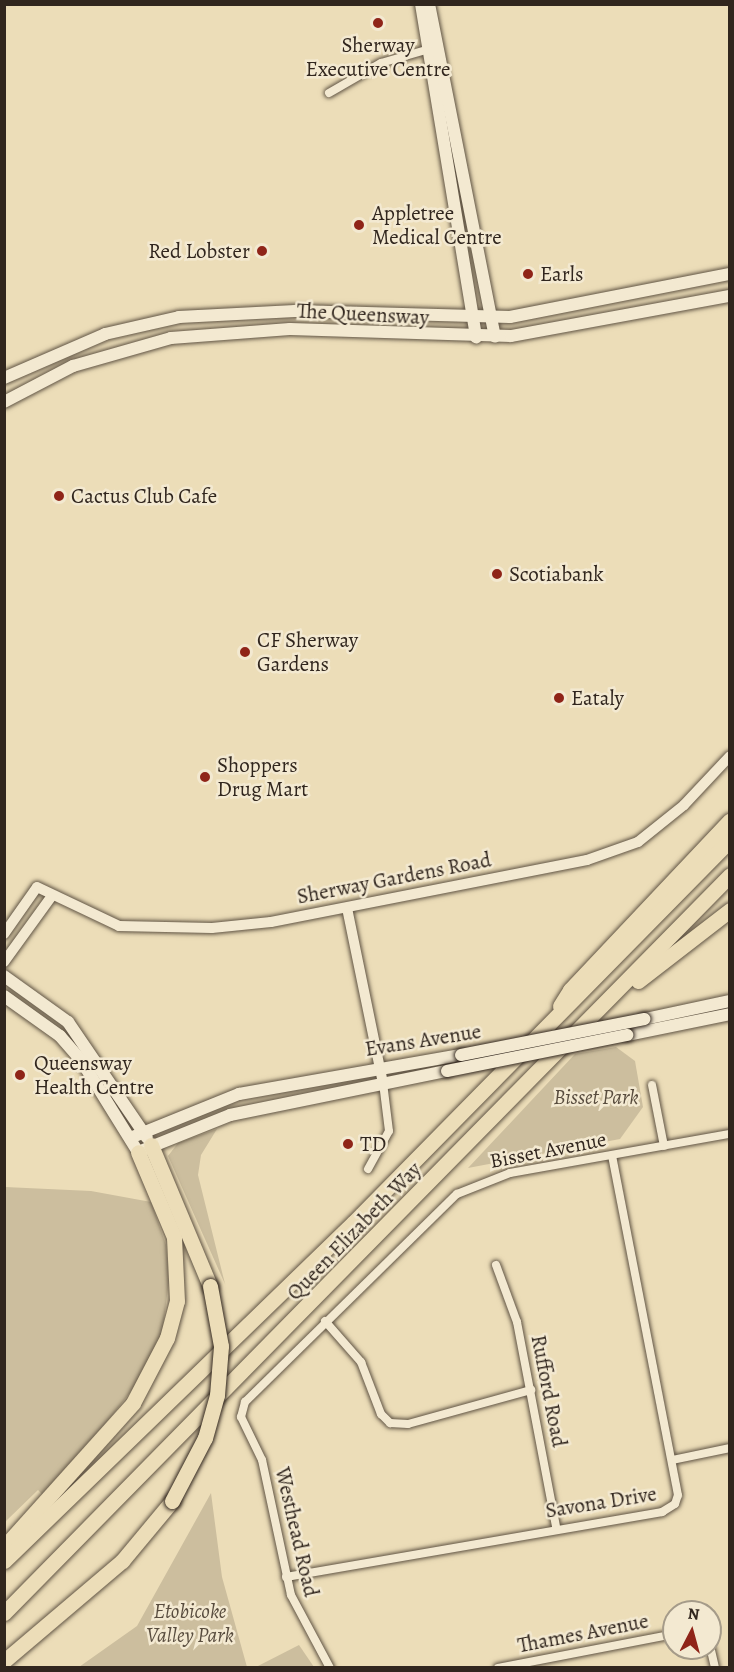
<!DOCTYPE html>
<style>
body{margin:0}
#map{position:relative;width:734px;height:1672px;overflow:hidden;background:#ecddb8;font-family:Alegreya,serif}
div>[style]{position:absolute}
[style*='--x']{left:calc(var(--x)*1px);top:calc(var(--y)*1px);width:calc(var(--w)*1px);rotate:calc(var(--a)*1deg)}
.green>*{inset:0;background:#ccbe9e}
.roads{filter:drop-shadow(0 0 2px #605444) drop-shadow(0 0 2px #605444)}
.minor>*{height:8px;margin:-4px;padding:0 4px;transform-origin:4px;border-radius:4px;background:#f3e9d1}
.tertiary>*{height:10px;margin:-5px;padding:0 5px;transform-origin:5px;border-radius:5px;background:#f3e9d1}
.secondary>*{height:12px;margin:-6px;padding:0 6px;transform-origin:6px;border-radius:6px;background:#f3e9d1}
.motorway>*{height:15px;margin:-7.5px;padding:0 7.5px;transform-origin:7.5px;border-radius:7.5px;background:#ecddb8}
.bridges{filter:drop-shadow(0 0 2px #31261e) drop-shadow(0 0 2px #31261e)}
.secondary-bridge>*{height:12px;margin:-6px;padding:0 6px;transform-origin:6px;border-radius:6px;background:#f3e9d1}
.motorway-bridge>*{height:15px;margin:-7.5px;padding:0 7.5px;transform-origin:7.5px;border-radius:7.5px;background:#ecddb8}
.dots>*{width:16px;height:16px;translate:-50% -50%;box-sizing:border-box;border:3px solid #f3e9d1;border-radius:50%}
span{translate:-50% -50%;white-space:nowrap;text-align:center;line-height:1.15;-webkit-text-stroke:5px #f3e9d1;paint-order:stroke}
.poi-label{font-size:21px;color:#31261e}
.left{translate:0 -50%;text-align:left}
.right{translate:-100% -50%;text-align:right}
.street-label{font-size:21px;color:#31261e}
.park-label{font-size:21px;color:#584c3e;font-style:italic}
.frame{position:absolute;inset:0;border:6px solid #31261e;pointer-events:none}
.north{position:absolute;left:662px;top:1600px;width:60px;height:60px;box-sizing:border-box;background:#f3e9d1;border:2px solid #a59b89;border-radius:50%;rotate:6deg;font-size:16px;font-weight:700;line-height:24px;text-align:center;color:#31261e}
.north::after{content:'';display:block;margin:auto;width:21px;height:27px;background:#8f2418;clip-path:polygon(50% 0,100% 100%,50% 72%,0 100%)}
</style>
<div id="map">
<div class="green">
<i style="clip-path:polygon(616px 1047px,635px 1061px,643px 1107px,620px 1139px,468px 1168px,575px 1054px)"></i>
<i style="clip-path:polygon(217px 1129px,201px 1155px,198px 1175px,225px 1284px,168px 1156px,178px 1143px)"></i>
<i style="clip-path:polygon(5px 1187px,91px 1191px,151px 1202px,166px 1245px,169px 1280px,162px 1335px,142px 1377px,47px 1499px,38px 1490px,5px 1522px)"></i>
<i style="clip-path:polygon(211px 1493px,222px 1577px,247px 1667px,79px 1667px,137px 1626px)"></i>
<i style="clip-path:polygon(299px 1645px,314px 1667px,256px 1667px)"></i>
</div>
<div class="roads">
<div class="minor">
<i style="--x:329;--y:93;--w:60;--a:-30"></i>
<i style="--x:381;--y:63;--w:54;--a:-16.1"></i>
<i style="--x:652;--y:1085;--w:62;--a:78.9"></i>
<i style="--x:368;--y:1169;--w:43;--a:-61.1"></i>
<i style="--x:389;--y:1131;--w:48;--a:-97.1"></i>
<i style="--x:496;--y:1265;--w:61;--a:69.8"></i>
<i style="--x:517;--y:1322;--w:208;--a:79.2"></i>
<i style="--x:325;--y:1321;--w:55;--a:48.7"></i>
<i style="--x:361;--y:1362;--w:56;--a:69"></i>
<i style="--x:381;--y:1414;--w:13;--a:45"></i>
<i style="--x:390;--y:1423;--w:18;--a:3"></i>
<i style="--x:408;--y:1424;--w:128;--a:-15.5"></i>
<i style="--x:672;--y:1460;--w:59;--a:-11.7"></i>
<i style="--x:286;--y:1577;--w:382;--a:-9.8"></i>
<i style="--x:662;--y:1512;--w:15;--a:-32"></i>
<i style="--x:675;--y:1504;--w:9;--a:-72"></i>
<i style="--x:678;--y:1495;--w:346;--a:-101"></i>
<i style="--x:710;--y:1646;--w:23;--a:77"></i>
<i style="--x:330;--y:1668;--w:83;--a:-118.1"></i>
<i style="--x:291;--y:1595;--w:138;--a:-102.1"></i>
<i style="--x:262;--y:1460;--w:48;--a:-116"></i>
<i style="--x:241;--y:1417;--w:16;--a:-75"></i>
<i style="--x:245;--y:1402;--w:297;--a:-44.5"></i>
<i style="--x:457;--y:1194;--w:57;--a:-21.6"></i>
<i style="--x:510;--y:1173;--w:223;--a:-10.1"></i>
<i style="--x:498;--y:1668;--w:179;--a:-10.9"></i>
</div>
<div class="tertiary">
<i style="--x:347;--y:908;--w:179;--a:78.4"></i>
<i style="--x:4;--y:934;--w:57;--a:-54.9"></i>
<i style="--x:37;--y:887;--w:91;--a:25.4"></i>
<i style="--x:119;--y:926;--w:93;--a:1.2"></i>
<i style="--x:212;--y:928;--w:59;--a:-5.8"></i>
<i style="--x:271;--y:922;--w:322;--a:-11.1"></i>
<i style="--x:587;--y:860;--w:54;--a:-19.4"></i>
<i style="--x:638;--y:842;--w:59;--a:-38.8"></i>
<i style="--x:684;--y:805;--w:67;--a:-46.8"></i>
<i style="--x:4;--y:962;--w:80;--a:-54.1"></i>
</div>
<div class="secondary">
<i style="--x:421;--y:4;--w:338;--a:80.6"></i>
<i style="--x:429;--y:4;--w:339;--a:78.8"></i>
<i style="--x:4;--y:378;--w:110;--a:-23.5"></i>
<i style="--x:105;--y:334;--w:76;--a:-12.9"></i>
<i style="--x:179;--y:317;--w:116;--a:-3"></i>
<i style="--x:295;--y:311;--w:215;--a:1.6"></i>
<i style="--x:510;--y:317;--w:224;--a:-11.1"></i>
<i style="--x:4;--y:402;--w:78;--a:-27.6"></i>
<i style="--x:73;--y:366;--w:102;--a:-15.9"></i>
<i style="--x:171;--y:338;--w:119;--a:-4.3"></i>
<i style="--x:290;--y:329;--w:221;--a:1.8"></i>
<i style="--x:511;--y:336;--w:223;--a:-10.4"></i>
<i style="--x:4;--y:976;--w:79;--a:35.7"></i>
<i style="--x:68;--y:1022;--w:140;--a:55.7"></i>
<i style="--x:4;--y:996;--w:69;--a:35.5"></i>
<i style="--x:60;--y:1036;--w:32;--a:49"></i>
<i style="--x:81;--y:1060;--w:108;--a:58.2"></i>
<i style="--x:138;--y:1152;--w:99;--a:-21.9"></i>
<i style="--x:230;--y:1115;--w:221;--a:-11.5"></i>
<i style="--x:645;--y:1019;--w:87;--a:-12"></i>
<i style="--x:627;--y:1035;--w:105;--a:-11.5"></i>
<i style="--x:130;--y:1138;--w:118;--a:-22"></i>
<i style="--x:239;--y:1094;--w:225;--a:-10"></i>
</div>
<div class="motorway">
<i style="--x:638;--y:981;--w:116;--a:-37.7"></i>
<i style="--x:560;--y:1006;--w:19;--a:-58"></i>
<i style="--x:570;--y:990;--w:233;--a:-46.7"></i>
<i style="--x:151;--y:1145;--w:153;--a:67.3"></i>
<i style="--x:4;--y:1547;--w:193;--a:-48.1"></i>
<i style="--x:133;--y:1403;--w:73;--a:-62.4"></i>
<i style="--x:167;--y:1338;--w:38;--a:-75"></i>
<i style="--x:177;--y:1301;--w:64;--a:-92.7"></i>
<i style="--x:174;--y:1237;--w:92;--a:-113"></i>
<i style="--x:4;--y:1561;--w:486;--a:-44.1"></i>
<i style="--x:353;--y:1223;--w:537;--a:-45.45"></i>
<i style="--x:4;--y:1613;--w:1035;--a:-45.47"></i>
<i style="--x:4;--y:1661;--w:155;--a:-40.3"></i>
<i style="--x:122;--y:1561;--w:78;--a:-50.2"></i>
</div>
</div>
<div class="bridges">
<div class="secondary-bridge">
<i style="--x:461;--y:1055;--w:187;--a:-11.1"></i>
<i style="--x:447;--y:1071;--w:184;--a:-11.3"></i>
</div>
<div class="motorway-bridge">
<i style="--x:172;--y:1501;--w:71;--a:-62.4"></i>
<i style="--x:205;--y:1438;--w:45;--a:-74.4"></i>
<i style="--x:217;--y:1395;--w:49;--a:-85.3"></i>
<i style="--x:221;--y:1346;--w:61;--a:-100.4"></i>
</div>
</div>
<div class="dots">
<i style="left:378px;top:23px;background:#8f2418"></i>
<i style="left:359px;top:225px;background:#8f2418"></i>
<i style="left:262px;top:251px;background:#8f2418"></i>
<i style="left:528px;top:274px;background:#8f2418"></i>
<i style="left:59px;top:496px;background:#8f2418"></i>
<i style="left:497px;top:574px;background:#8f2418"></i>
<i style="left:245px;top:652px;background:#8f2418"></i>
<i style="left:559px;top:698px;background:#8f2418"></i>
<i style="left:205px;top:777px;background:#8f2418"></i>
<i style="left:20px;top:1075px;background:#8f2418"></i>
<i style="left:348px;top:1144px;background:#8f2418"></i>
</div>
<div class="poi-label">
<span style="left:378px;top:57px">Sherway<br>Executive Centre</span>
<span class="left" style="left:372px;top:225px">Appletree<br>Medical Centre</span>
<span class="right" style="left:250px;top:251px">Red Lobster</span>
<span class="left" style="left:540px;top:274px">Earls</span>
<span class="left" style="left:71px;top:496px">Cactus Club Cafe</span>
<span class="left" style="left:509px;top:574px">Scotiabank</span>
<span class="left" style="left:257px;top:652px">CF Sherway<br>Gardens</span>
<span class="left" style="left:571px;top:698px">Eataly</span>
<span class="left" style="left:217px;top:777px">Shoppers<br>Drug Mart</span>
<span class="left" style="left:34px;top:1075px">Queensway<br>Health Centre</span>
<span class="left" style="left:360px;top:1144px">TD</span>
</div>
<div class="street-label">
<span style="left:363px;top:314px;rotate:3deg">The Queensway</span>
<span style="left:394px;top:878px;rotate:-11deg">Sherway Gardens Road</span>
<span style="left:423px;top:1040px;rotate:-9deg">Evans Avenue</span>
<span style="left:548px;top:1150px;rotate:-11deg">Bisset Avenue</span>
<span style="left:354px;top:1231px;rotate:-46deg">Queen Elizabeth Way</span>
<span style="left:549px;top:1391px;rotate:79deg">Rufford Road</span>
<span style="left:601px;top:1502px;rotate:-9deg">Savona Drive</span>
<span style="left:297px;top:1532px;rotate:77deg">Westhead Road</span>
<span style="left:583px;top:1633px;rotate:-11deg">Thames Avenue</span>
</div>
<div class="park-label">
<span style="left:596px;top:1097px">Bisset Park</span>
<span style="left:190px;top:1623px">Etobicoke<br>Valley Park</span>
</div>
<div class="frame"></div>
<div class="north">N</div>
</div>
